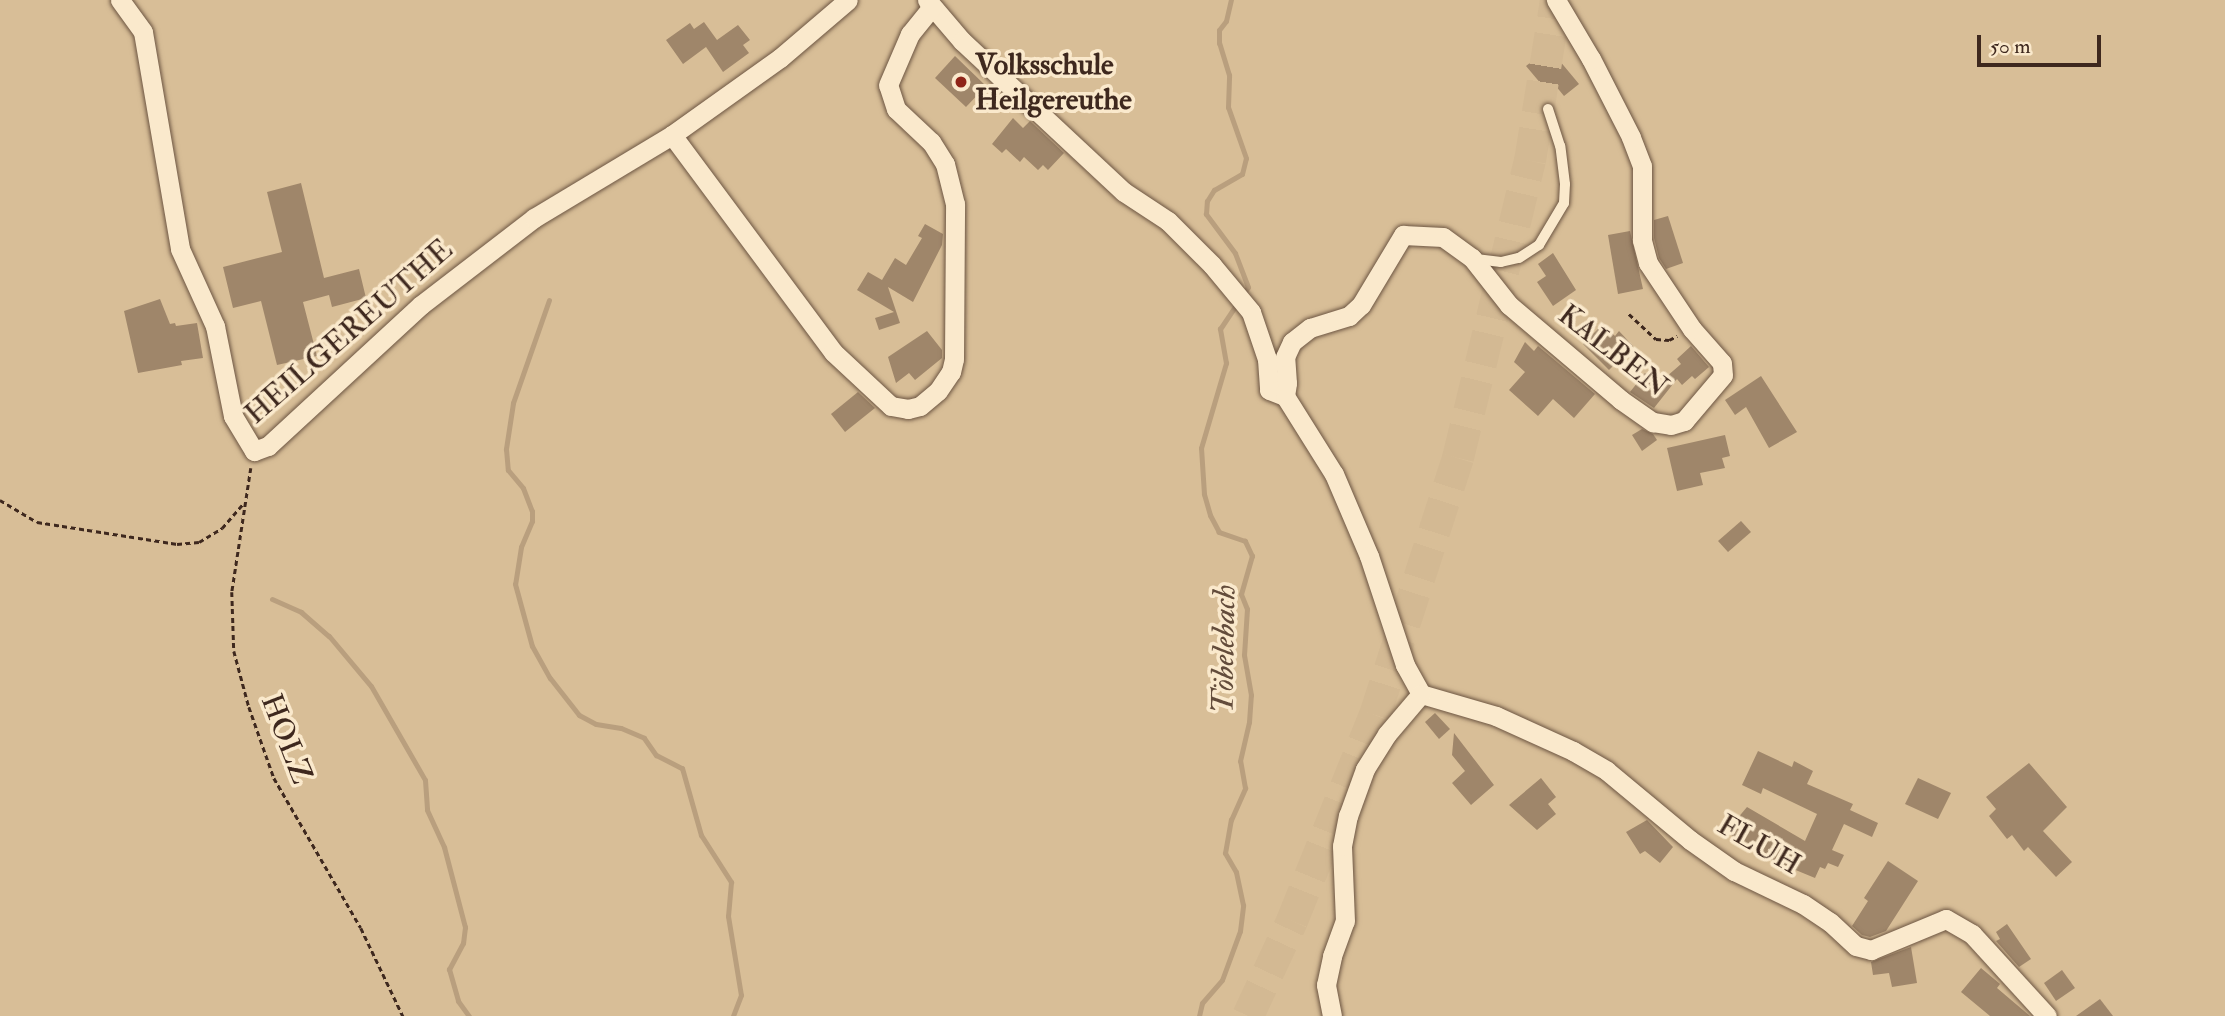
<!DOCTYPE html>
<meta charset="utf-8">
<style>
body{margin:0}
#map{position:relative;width:2225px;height:1016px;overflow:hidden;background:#f8ddb0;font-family:"IM FELL Double Pica",serif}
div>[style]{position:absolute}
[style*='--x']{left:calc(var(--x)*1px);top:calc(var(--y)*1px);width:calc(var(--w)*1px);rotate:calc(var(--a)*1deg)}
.green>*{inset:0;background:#d8be97}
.stream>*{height:5px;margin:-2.5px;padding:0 2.5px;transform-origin:2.5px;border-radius:2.5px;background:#b99f7e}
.building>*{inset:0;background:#9f866a}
.primary-tunnel>*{height:32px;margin-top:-16px;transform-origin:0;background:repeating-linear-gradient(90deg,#d3b993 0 32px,transparent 0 48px)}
.path>*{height:2.5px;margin-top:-1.25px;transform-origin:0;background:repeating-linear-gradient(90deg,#3e281e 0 5px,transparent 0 8.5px)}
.roads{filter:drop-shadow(0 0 2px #6c5542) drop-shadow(0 0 2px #6c5542)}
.service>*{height:10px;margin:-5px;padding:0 5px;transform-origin:5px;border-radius:5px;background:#fae9cc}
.minor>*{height:19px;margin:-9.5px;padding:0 9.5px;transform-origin:9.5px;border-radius:9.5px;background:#fae9cc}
.dots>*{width:19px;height:19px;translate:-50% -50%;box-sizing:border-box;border:4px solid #fae9cc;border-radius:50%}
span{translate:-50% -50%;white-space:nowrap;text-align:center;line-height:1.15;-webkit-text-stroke:7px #fae9cc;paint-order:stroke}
.poi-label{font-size:30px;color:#3e281e;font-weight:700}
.left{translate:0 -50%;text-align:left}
.street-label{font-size:30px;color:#3e281e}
.water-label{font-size:32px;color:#634c3b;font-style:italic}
.scale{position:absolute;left:1977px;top:35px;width:124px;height:32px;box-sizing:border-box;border:4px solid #3e281e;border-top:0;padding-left:9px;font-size:21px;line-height:24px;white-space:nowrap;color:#3e281e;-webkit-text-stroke:5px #fae9cc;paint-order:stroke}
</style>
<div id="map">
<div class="green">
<i style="clip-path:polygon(0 0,2225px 0,2225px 1016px,0 1016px)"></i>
</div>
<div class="stream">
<i style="--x:549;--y:300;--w:109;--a:109.3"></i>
<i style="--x:513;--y:403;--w:47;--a:98.7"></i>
<i style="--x:506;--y:449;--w:21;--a:85"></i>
<i style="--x:508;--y:470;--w:23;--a:50"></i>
<i style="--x:523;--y:488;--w:25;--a:69"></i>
<i style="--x:532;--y:511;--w:10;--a:90"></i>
<i style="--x:532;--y:521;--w:28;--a:113"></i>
<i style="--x:521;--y:547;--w:37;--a:99"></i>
<i style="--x:515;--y:584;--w:64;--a:74.7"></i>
<i style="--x:532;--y:646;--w:37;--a:61"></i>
<i style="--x:550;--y:678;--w:47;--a:51.9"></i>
<i style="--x:579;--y:715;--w:19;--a:28"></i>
<i style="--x:596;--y:724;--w:25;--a:9"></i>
<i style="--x:621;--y:728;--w:25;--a:23"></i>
<i style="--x:644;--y:738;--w:21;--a:55"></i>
<i style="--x:656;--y:755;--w:29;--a:27"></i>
<i style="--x:682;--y:768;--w:70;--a:74.2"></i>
<i style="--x:701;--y:835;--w:56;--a:57.4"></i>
<i style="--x:731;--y:882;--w:34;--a:95"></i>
<i style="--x:728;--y:916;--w:80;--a:80.7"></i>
<i style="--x:741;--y:995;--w:22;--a:111"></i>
<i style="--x:272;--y:599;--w:32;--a:24"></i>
<i style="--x:301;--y:612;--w:37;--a:41"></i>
<i style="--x:329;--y:636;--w:65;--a:50"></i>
<i style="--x:371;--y:686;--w:108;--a:60.1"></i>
<i style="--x:425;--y:780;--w:30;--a:86"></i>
<i style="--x:427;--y:810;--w:41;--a:65.3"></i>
<i style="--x:444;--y:847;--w:83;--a:75.3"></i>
<i style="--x:465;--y:927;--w:16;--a:97"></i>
<i style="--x:463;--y:943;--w:30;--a:118"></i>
<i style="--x:449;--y:969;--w:33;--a:74"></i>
<i style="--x:458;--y:1001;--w:19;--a:54"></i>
<i style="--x:1199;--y:1016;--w:13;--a:-77"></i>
<i style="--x:1202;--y:1003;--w:30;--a:-49"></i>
<i style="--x:1222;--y:980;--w:52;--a:-69.8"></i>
<i style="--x:1240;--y:931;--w:26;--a:-83"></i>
<i style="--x:1243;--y:905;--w:34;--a:-102"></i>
<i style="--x:1236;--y:872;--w:22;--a:-120"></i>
<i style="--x:1225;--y:853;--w:34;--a:-80"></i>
<i style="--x:1231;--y:820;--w:35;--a:-66"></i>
<i style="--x:1245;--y:788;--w:27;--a:-100"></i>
<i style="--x:1240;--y:761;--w:40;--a:-77"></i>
<i style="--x:1249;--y:722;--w:27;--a:-86"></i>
<i style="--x:1251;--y:695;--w:41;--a:-99.9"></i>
<i style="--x:1244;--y:655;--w:46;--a:-86.3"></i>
<i style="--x:1247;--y:609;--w:16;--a:-112"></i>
<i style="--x:1241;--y:594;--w:40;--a:-74"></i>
<i style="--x:1252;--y:556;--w:17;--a:-115"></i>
<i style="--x:1245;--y:541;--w:28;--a:-161"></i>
<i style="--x:1219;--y:532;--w:19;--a:-118"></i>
<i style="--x:1210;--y:515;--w:22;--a:-106"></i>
<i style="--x:1204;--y:494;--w:46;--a:-93.7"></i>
<i style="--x:1201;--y:448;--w:89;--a:-73.6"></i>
<i style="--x:1226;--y:363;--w:35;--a:-100"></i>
<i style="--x:1220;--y:329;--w:50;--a:-56.3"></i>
<i style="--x:1248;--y:287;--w:36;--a:-111"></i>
<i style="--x:1235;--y:253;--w:49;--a:-126.6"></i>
<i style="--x:1206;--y:214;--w:13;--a:-86"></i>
<i style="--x:1207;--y:201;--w:13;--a:-58"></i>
<i style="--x:1214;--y:190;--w:32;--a:-30"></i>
<i style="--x:1242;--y:174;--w:16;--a:-76"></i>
<i style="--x:1246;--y:158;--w:54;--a:-109.4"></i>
<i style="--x:1228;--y:107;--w:32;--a:-88"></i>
<i style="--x:1229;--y:75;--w:34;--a:-107"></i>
<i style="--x:1219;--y:43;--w:13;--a:-90"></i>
<i style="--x:1219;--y:30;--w:11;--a:-52"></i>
<i style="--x:1226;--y:21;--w:22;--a:-77"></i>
</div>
<div class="building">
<i style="clip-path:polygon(704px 22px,717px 40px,738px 25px,750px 40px,743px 45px,749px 53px,723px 72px,706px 47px,683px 64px,666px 40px,690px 23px,694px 29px)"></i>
<i style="clip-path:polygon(1549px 48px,1579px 84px,1564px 96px,1555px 85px,1547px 91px,1526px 66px)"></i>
<i style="clip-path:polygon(955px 56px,986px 86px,966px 107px,935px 78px)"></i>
<i style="clip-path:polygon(1013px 118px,1023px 128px,1030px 121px,1064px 153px,1048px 170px,1043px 165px,1038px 170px,1024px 157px,1020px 162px,1006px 149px,1002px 153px,992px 144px)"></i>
<i style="clip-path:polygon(301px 183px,324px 278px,359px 269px,366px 298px,332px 307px,329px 295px,303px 302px,317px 356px,277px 365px,261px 301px,233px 308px,223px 267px,282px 252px,267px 192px)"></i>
<i style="clip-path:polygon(1668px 216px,1683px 263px,1666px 269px,1659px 258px,1654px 238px,1654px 220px)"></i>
<i style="clip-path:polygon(925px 224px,943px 234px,942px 245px,913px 302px,888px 287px,900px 323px,879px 330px,875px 318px,894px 312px,857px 290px,868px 272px,882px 280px,895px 258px,906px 265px,922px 238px,918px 236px)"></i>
<i style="clip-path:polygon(1630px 231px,1643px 289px,1618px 294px,1608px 235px)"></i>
<i style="clip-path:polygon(1553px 253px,1576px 290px,1553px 306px,1537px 282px,1546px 276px,1538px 264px)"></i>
<i style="clip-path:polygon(160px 299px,170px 324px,175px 323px,176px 326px,197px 323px,203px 358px,181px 361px,182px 365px,138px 373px,124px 311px)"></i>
<i style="clip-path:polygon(1603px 324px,1615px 336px,1619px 331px,1633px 346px,1609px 370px,1583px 344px)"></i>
<i style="clip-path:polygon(927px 331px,942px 350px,942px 358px,915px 380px,909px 373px,896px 383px,888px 357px)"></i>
<i style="clip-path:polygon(1525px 342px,1534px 351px,1538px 346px,1595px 394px,1574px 418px,1553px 399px,1538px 416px,1509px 390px,1525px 372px,1514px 362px)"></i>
<i style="clip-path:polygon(1691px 346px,1709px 367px,1695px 379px,1692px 376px,1682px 385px,1677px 379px,1654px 408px,1630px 392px,1645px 373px,1658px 384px,1681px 364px,1677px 359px)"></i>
<i style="clip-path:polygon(1761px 376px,1797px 432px,1769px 448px,1746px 407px,1735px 415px,1725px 400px)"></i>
<i style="clip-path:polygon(858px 392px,875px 408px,845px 432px,831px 414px)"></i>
<i style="clip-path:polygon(1642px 429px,1653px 434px,1657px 440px,1642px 451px,1632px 435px)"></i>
<i style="clip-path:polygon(1725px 435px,1730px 456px,1722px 458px,1725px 468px,1700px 473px,1703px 485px,1677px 491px,1667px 448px)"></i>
<i style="clip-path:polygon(1741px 521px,1751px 532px,1728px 552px,1718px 541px)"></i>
<i style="clip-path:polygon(1435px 713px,1450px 729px,1439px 739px,1425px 722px)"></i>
<i style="clip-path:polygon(1454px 733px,1494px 785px,1471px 805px,1452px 783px,1465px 771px,1452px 755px)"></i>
<i style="clip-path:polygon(1758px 751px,1792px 767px,1794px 761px,1813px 771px,1807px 784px,1853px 804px,1850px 810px,1878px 823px,1872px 837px,1844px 824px,1832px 850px,1844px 855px,1838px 867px,1828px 863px,1825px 869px,1820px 867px,1815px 878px,1771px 860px,1726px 832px,1747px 807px,1805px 841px,1817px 814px,1763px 788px,1761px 794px,1742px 785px)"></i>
<i style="clip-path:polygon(2029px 763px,2067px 807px,2043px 831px,2072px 862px,2056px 877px,2028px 847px,2024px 851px,2012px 835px,2007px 839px,1989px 816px,1996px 809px,1986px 797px)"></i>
<i style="clip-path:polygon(1541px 778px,1556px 797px,1548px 804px,1556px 814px,1537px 830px,1509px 805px)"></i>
<i style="clip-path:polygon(1918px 778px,1951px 793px,1938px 819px,1905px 804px)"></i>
<i style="clip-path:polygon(1647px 820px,1673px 847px,1660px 863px,1645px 851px,1640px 854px,1626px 832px)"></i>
<i style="clip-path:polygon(1888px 861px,1918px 881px,1886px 931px,1870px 937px,1862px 935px,1852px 926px,1868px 901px,1864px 898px)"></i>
<i style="clip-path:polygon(2007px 924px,2031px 959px,2019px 967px,1996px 941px,2000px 939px,1996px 932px)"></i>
<i style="clip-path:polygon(1911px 947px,1917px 983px,1892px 987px,1889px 973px,1873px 975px,1871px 962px)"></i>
<i style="clip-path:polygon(1981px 968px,2000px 984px,1997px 988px,2030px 1016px,1990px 1016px,1961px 992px)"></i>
<i style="clip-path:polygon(2062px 970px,2075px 988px,2056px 1001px,2044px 983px)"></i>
<i style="clip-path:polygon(2100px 999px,2113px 1016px,2076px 1016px)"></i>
</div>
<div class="primary-tunnel">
<i style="--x:1248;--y:1016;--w:105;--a:-65.1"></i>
<i style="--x:1292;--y:921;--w:222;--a:-68.1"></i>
<i style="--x:1375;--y:715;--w:270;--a:-72.1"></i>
<i style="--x:1458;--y:458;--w:306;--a:-76.4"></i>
<i style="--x:1530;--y:161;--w:163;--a:-80.8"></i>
</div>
<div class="path">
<i style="--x:1629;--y:314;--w:37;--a:43"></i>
<i style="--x:1656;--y:339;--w:13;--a:4"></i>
<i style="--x:1669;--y:340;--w:9;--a:-27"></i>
<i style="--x:251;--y:468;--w:125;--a:98.7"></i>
<i style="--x:232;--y:592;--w:59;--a:88.1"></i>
<i style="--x:234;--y:651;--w:58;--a:75"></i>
<i style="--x:249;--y:707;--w:75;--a:70.6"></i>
<i style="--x:274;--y:778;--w:173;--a:59.9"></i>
<i style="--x:361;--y:928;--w:98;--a:64.5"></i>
<i style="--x:0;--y:500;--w:43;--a:30.7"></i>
<i style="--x:37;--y:522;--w:142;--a:8.9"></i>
<i style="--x:177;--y:544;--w:22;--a:-5"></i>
<i style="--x:199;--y:542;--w:27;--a:-31"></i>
<i style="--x:222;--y:528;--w:32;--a:-49"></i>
</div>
<div class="roads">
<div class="service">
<i style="--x:1476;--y:259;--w:25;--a:7"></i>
<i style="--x:1501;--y:262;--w:18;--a:-13"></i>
<i style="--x:1519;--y:258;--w:24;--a:-33"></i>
<i style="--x:1539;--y:245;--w:49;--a:-59.2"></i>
<i style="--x:1564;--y:203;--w:19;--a:-87"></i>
<i style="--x:1565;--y:184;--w:38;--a:-97"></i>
<i style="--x:1560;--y:146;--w:39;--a:-108"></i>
</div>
<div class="minor">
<i style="--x:120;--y:0;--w:39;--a:54"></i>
<i style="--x:143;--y:32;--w:220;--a:80.3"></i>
<i style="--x:180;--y:249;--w:85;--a:65.6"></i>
<i style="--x:215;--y:326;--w:92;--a:78.7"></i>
<i style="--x:233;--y:416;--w:41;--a:59"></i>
<i style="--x:254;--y:451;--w:15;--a:-20"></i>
<i style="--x:268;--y:446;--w:208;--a:-42.7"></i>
<i style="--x:421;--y:305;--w:143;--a:-37.6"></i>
<i style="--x:534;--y:218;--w:161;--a:-31"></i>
<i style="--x:672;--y:135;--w:133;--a:-35.5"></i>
<i style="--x:780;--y:58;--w:89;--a:-40.5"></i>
<i style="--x:927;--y:0;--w:54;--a:49.5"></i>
<i style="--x:962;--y:41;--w:221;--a:43"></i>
<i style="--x:1124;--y:192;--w:53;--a:33.4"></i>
<i style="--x:1168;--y:221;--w:62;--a:45"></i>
<i style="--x:1212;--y:265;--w:61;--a:50.3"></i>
<i style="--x:1251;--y:312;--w:50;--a:71.2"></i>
<i style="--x:1267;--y:359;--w:31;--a:86"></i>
<i style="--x:1269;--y:390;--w:17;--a:21"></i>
<i style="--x:1285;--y:396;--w:92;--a:57.9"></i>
<i style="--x:1334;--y:474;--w:89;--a:66.9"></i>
<i style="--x:1369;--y:556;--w:115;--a:71.7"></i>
<i style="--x:1405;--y:665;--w:33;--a:61"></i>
<i style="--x:672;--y:135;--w:270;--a:53.4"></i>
<i style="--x:833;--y:352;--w:79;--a:43"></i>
<i style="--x:891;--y:406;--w:17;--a:10"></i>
<i style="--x:908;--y:409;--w:12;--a:-14"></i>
<i style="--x:920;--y:406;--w:23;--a:-40"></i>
<i style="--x:938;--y:391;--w:23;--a:-56"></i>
<i style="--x:951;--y:372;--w:13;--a:-77"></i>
<i style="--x:954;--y:359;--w:155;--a:-89.6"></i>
<i style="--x:955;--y:204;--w:41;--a:-104"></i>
<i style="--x:945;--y:164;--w:26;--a:-122"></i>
<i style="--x:931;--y:142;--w:48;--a:-136.7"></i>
<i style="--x:896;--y:109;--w:25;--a:-108"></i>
<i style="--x:888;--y:85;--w:56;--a:-66.7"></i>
<i style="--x:910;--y:34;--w:35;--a:-51"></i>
<i style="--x:1285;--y:396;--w:13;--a:-81"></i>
<i style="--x:1287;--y:383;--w:26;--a:-94"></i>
<i style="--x:1285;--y:357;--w:17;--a:-65"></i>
<i style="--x:1292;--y:342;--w:23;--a:-38"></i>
<i style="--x:1310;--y:328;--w:41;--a:-17.1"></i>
<i style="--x:1349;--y:316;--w:16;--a:-43"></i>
<i style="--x:1361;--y:305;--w:82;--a:-59"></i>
<i style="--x:1403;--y:235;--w:40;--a:2.9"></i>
<i style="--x:1443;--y:237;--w:36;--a:36"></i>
<i style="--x:1472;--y:258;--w:60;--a:51.8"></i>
<i style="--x:1509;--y:305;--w:147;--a:40.3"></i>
<i style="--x:1621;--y:400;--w:39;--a:35"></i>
<i style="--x:1653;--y:422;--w:18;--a:9"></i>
<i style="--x:1671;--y:425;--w:14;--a:-17"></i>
<i style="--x:1684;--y:421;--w:60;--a:-49.7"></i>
<i style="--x:1723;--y:375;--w:12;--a:-95"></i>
<i style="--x:1722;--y:363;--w:45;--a:-131.4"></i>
<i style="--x:1692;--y:329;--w:79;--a:-123.7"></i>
<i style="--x:1648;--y:263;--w:24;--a:-105"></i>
<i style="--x:1642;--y:240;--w:74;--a:-90"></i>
<i style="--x:1642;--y:166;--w:31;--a:-111"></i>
<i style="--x:1631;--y:137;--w:88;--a:-117.1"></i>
<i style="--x:1591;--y:59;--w:69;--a:-120.7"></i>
<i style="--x:1421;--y:694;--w:78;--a:16.3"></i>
<i style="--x:1496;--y:716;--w:85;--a:24.4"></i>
<i style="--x:1573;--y:751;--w:39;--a:30"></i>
<i style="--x:1607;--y:771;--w:108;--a:39.7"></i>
<i style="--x:1690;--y:840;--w:54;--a:35.2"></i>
<i style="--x:1734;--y:871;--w:76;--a:25.6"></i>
<i style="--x:1803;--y:904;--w:32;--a:34"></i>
<i style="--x:1830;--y:922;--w:35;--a:43"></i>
<i style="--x:1856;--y:946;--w:16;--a:15"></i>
<i style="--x:1871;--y:950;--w:81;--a:-22.5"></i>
<i style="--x:1946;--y:919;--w:30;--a:30"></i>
<i style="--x:1972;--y:934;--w:111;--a:47.6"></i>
<i style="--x:1332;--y:1016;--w:32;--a:-101"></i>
<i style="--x:1326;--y:985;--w:30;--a:-78"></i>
<i style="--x:1332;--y:956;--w:37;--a:-70"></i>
<i style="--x:1345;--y:921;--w:75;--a:-92.3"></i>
<i style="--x:1342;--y:846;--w:31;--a:-79"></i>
<i style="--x:1348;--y:816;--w:50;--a:-70.1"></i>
<i style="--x:1365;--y:769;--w:41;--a:-57.8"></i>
<i style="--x:1387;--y:734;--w:52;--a:-49.6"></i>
</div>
</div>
<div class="dots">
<i style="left:961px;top:82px;background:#8f2418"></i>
</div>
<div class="poi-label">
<span class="left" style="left:975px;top:82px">Volksschule<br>Heilgereuthe</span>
</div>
<div class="street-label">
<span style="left:349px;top:332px;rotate:-41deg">HEILGEREUTHE</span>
<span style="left:1613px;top:351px;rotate:38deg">KALBEN</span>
<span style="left:286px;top:739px;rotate:69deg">HOLZ</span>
<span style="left:1759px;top:845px;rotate:30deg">FLUH</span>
</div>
<div class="water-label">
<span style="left:1224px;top:649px;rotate:-89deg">Töbelebach</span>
</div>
<div class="scale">50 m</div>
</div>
